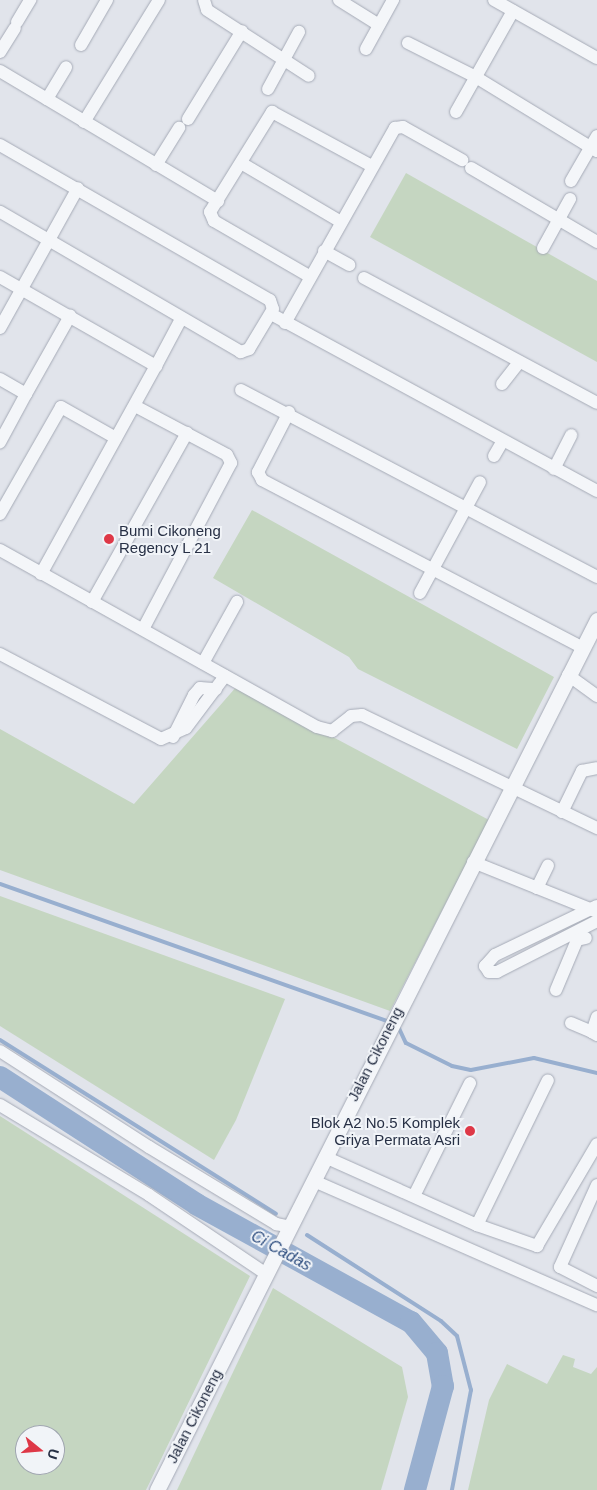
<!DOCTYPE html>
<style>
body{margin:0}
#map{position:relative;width:597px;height:1490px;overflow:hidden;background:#e1e4eb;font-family:Arial,sans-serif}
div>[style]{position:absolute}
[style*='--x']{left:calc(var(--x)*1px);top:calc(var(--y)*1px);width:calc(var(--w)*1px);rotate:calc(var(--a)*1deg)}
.green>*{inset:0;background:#c5d6c1}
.stream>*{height:4px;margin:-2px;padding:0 2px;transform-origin:2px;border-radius:2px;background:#98afcf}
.river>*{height:22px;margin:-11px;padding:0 11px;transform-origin:11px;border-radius:11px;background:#98afcf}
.roads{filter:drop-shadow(0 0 1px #a5aab6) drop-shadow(0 0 1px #a5aab6)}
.minor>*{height:12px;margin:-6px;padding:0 6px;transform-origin:6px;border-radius:6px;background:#f4f6f9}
.tertiary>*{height:15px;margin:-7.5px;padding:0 7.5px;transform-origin:7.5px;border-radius:7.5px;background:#f4f6f9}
.dots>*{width:14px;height:14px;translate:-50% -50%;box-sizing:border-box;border:2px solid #f1f4f8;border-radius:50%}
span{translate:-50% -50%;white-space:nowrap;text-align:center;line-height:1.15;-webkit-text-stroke:4px #f1f4f8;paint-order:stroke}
.poi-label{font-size:15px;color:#273045}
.left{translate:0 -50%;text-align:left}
.right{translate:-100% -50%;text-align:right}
.street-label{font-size:15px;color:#273045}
.water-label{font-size:16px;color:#2c4c7e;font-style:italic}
.north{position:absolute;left:15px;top:1425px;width:50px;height:50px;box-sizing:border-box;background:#f1f4f8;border:1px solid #a0a6b0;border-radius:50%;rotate:107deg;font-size:14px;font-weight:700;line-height:20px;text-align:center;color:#273045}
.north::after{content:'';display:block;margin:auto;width:18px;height:22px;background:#de3847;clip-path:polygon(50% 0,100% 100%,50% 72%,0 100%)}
</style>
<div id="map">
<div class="green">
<i style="clip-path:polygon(406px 173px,597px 281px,597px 362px,370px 237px)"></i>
<i style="clip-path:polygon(252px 510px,554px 677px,517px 749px,358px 669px,349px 657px,213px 578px)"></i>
<i style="clip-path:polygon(237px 686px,489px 820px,390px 1011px,0 870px,0 729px,134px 804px)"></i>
<i style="clip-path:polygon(0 896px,285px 999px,236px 1120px,214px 1160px,0 1026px)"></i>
<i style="clip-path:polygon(evenodd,0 1116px,250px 1276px,146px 1490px,0 1490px,0 1116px,25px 1435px,55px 1435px,55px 1465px,25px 1465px,25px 1435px)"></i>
<i style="clip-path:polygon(273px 1288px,402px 1367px,408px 1397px,381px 1490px,177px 1490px)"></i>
<i style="clip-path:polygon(563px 1355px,575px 1359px,573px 1367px,591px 1374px,597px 1367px,597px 1490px,468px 1490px,489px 1400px,507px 1364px,547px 1384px)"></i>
</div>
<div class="stream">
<i style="--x:0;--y:884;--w:414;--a:19.5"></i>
<i style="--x:397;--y:1024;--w:21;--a:65"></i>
<i style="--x:406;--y:1043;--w:51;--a:26.6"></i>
<i style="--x:452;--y:1066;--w:19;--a:12"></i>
<i style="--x:471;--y:1070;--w:64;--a:-10.8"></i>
<i style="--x:534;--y:1058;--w:65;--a:13.4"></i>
<i style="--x:0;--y:1040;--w:326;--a:32.2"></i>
<i style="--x:307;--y:1235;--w:159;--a:32.7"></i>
<i style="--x:441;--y:1321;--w:22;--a:43"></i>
<i style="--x:457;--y:1336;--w:56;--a:75.5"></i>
<i style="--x:471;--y:1390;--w:102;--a:100.8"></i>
</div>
<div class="river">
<i style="--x:0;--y:1077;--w:234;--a:32.9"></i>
<i style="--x:196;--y:1204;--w:245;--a:28.8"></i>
<i style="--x:411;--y:1322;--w:40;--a:50"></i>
<i style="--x:437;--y:1353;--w:34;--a:80"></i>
<i style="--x:443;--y:1386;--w:108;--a:105.1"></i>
</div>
<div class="roads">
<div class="minor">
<i style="--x:204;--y:0;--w:10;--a:73"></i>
<i style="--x:207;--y:10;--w:121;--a:32.9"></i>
<i style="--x:339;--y:0;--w:47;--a:32"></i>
<i style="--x:494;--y:0;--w:118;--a:29.4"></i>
<i style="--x:17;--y:22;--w:26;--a:-59"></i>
<i style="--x:408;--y:43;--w:74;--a:26.6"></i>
<i style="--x:474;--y:76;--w:144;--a:31.4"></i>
<i style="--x:81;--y:45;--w:52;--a:-60"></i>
<i style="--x:366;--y:49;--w:56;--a:-61.1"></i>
<i style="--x:0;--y:52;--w:28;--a:-58"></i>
<i style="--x:0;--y:71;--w:254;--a:30.8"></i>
<i style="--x:268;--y:89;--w:65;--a:-61.5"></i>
<i style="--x:47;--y:99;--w:37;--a:-59"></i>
<i style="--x:456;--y:112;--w:116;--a:-60.6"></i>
<i style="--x:188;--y:119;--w:103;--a:-58.5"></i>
<i style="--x:84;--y:122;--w:143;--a:-58.4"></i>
<i style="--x:0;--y:145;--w:311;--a:29.9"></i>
<i style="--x:270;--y:300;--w:9;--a:72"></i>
<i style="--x:273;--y:309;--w:47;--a:121"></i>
<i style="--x:249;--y:349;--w:9;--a:159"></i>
<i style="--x:241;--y:352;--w:279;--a:-149.8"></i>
<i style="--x:241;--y:163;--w:116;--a:30.5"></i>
<i style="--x:156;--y:165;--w:44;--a:-58.1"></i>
<i style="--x:471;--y:168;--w:146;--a:30.4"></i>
<i style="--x:571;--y:181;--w:52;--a:-60"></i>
<i style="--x:543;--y:248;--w:56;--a:-61.1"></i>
<i style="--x:324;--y:251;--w:29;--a:29"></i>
<i style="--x:309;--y:276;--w:110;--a:-149.9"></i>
<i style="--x:214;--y:221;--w:10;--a:-114"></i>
<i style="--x:210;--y:212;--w:118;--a:-58.2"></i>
<i style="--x:272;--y:112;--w:114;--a:28.4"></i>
<i style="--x:0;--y:277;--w:180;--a:29.7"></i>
<i style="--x:156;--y:366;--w:53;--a:-62"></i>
<i style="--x:364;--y:278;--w:264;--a:28.2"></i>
<i style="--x:271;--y:314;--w:371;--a:28.5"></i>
<i style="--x:285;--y:323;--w:224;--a:-60.6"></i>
<i style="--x:395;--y:128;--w:8;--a:-7"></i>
<i style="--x:403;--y:127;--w:68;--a:29.2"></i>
<i style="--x:0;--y:328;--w:160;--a:-60.9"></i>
<i style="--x:0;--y:379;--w:30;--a:30"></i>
<i style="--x:26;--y:394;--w:55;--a:118.4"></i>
<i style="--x:502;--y:384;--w:28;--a:-52"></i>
<i style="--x:241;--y:390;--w:402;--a:27.7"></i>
<i style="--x:26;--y:394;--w:90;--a:-60.6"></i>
<i style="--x:135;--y:406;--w:104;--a:28"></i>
<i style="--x:227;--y:455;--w:9;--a:63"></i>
<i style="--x:231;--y:463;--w:188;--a:117.9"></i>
<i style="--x:289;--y:412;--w:68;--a:117.3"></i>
<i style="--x:258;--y:472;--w:9;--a:63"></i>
<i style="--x:262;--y:480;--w:361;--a:27.6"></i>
<i style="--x:494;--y:456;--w:16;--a:-60"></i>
<i style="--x:554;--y:469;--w:38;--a:-63"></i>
<i style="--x:0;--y:514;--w:123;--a:-60.3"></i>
<i style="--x:61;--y:407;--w:63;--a:29.4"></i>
<i style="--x:0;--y:550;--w:363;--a:29.2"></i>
<i style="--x:317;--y:727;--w:16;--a:15"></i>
<i style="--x:332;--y:731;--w:24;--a:-38"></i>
<i style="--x:351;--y:716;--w:11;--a:-5"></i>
<i style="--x:362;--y:715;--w:261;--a:25.7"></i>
<i style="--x:41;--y:574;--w:238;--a:-61.1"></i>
<i style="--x:420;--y:593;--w:126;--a:-61.6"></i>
<i style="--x:92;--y:602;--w:194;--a:-60.7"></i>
<i style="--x:0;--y:654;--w:182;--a:27.8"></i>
<i style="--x:161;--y:739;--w:27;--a:-24"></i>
<i style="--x:186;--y:728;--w:65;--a:-53.1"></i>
<i style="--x:203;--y:663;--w:70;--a:-60.9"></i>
<i style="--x:568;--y:675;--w:36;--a:36"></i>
<i style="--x:173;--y:737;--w:47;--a:-63.4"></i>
<i style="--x:194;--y:695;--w:9;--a:-49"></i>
<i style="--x:200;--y:688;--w:16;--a:4"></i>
<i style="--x:562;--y:812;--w:46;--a:-64"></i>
<i style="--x:582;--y:771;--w:15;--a:-11"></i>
<i style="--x:473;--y:862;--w:131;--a:21.9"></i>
<i style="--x:537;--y:888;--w:25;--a:-64"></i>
<i style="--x:597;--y:906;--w:113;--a:154.3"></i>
<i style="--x:495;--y:955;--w:15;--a:132"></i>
<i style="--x:485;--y:966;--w:7;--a:56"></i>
<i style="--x:489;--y:972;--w:8;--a:0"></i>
<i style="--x:497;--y:972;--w:112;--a:-27"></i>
<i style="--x:556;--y:990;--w:54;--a:-67.2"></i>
<i style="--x:577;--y:940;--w:9;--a:-13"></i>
<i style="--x:597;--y:1017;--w:16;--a:108"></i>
<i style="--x:592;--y:1032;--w:6;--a:31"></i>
<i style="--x:571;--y:1023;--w:23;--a:23"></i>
<i style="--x:0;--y:1051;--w:177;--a:32.8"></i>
<i style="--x:149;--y:1147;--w:149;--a:31.2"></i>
<i style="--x:276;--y:1224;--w:15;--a:11"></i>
<i style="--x:0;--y:1105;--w:174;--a:31.1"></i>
<i style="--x:149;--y:1195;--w:141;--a:34"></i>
<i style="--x:325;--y:1157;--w:167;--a:24.1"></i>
<i style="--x:477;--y:1225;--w:64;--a:19.3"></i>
<i style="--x:537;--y:1246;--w:118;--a:-59.5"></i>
<i style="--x:314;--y:1181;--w:309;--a:23.7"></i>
<i style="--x:597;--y:1185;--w:90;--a:114.3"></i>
<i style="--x:560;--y:1267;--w:42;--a:27.2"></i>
<i style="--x:414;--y:1196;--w:126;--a:-63.6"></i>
<i style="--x:477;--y:1225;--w:161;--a:-63.9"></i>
</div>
<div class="tertiary">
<i style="--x:157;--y:1490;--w:975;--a:-63.17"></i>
</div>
</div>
<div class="dots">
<i style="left:109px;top:539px;background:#de3847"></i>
<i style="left:470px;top:1131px;background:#de3847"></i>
</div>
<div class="poi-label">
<span class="left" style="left:119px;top:539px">Bumi Cikoneng<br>Regency L 21</span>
<span class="right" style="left:460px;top:1131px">Blok A2 No.5 Komplek<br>Griya Permata Asri</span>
</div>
<div class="street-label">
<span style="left:375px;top:1054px;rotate:-63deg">Jalan Cikoneng</span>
<span style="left:194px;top:1416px;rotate:-63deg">Jalan Cikoneng</span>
</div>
<div class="water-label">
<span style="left:281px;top:1251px;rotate:29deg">Ci Cadas</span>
</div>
<div class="north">U</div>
</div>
